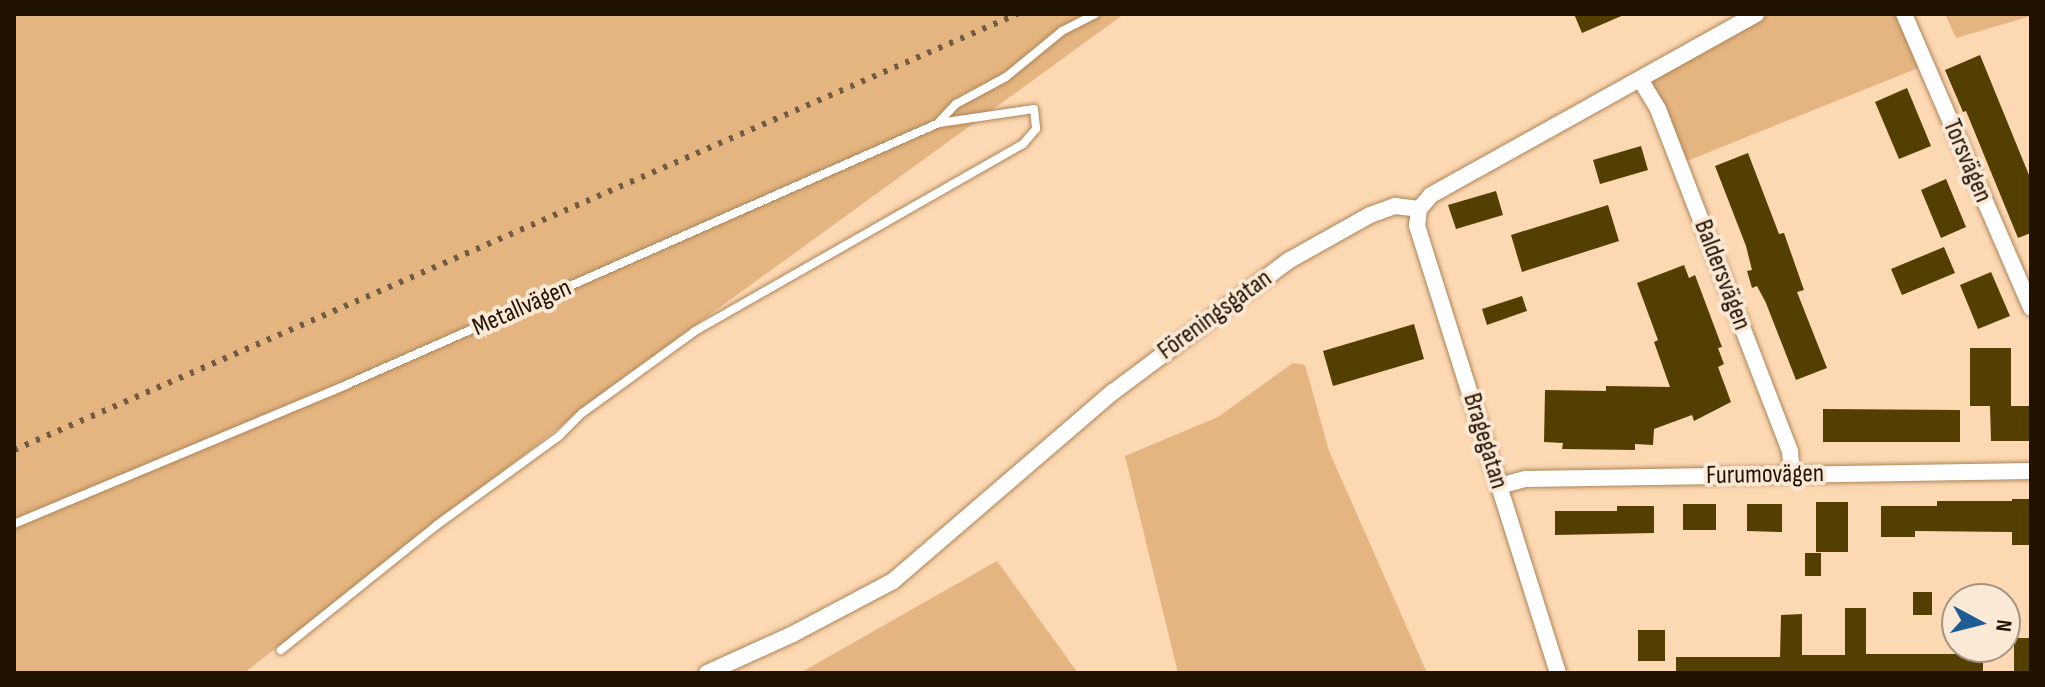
<!DOCTYPE html>
<meta charset="utf-8">
<style>
body{margin:0}
#map{position:relative;width:2045px;height:687px;overflow:hidden;background:#fcd8b3;font-family:"Sofia Sans Condensed",sans-serif}
div>[style]{position:absolute}
[style*='--x']{left:calc(var(--x)*1px);top:calc(var(--y)*1px);width:calc(var(--w)*1px);rotate:calc(var(--a)*1deg)}
.green>*{inset:0;background:#e4b581}
.building>*{inset:0;background:#533f01}
.roads{filter:drop-shadow(0 0 2px #ad8457) drop-shadow(0 0 2px #ad8457)}
.lane>*{height:8px;margin:-4px;padding:0 4px;transform-origin:4px;border-radius:4px;background:#fff}
.street>*{height:16px;margin:-8px;padding:0 8px;transform-origin:8px;border-radius:8px;background:#fff}
.rail>*{height:6px;margin-top:-3px;transform-origin:0;background:repeating-linear-gradient(90deg,#715b43 0 4px,transparent 0 12px)}
span{translate:-50% -50%;white-space:nowrap;text-align:center;line-height:1.15;-webkit-text-stroke:8px #fbe9d6;paint-order:stroke}
.street-label{font-size:26px;color:#201101}
.frame{position:absolute;inset:0;border:16px solid #201101;pointer-events:none}
.north{position:absolute;left:1941px;top:583px;width:80px;height:80px;box-sizing:border-box;background:#fbe9d6;border:2px solid #a39381;border-radius:50%;rotate:97deg;font-size:22px;font-weight:700;line-height:32px;text-align:center;color:#201101}
.north::after{content:'';display:block;margin:auto;width:28px;height:36px;background:#1e5d93;clip-path:polygon(50% 0,100% 100%,50% 72%,0 100%)}
</style>
<div id="map">
<div class="green">
<i style="clip-path:polygon(14px 14px,1124px 14px,613px 385px,244px 673px,14px 673px)"></i>
<i style="clip-path:polygon(1755px 14px,1903px 14px,1928px 64px,1682px 163px,1643px 81px)"></i>
<i style="clip-path:polygon(1945px 14px,2031px 14px,2031px 16px,1956px 38px)"></i>
<i style="clip-path:polygon(1293px 363px,1305px 365px,1329px 451px,1427px 673px,1178px 673px,1125px 456px,1218px 417px)"></i>
<i style="clip-path:polygon(997px 561px,1078px 673px,800px 673px)"></i>
</div>
<div class="building">
<i style="clip-path:polygon(1574px 14px,1626px 14px,1582px 33px)"></i>
<i style="clip-path:polygon(1980px 55px,2031px 180px,2031px 233px,2018px 238px,1966px 111px,1963px 112px,1945px 70px)"></i>
<i style="clip-path:polygon(1907px 88px,1931px 146px,1899px 159px,1875px 102px)"></i>
<i style="clip-path:polygon(1641px 146px,1648px 170px,1600px 184px,1593px 160px)"></i>
<i style="clip-path:polygon(1748px 153px,1779px 234px,1784px 233px,1804px 290px,1797px 292px,1827px 368px,1796px 380px,1766px 303px,1757px 286px,1752px 288px,1747px 271px,1752px 270px,1746px 246px,1715px 166px)"></i>
<i style="clip-path:polygon(1946px 179px,1966px 227px,1941px 238px,1921px 190px)"></i>
<i style="clip-path:polygon(1496px 191px,1503px 215px,1456px 229px,1448px 205px)"></i>
<i style="clip-path:polygon(1608px 205px,1619px 241px,1522px 272px,1511px 235px)"></i>
<i style="clip-path:polygon(1944px 247px,1955px 273px,1902px 295px,1891px 269px)"></i>
<i style="clip-path:polygon(1684px 265px,1689px 278px,1695px 275px,1722px 347px,1718px 348px,1724px 364px,1718px 367px,1731px 402px,1694px 421px,1692px 415px,1654px 429px,1653px 445px,1635px 444px,1635px 450px,1562px 449px,1563px 443px,1544px 442px,1545px 390px,1606px 391px,1606px 386px,1670px 387px,1654px 342px,1658px 340px,1637px 283px)"></i>
<i style="clip-path:polygon(1991px 272px,2010px 316px,1978px 329px,1960px 285px)"></i>
<i style="clip-path:polygon(1522px 296px,1527px 311px,1487px 325px,1482px 309px)"></i>
<i style="clip-path:polygon(1414px 324px,1424px 359px,1333px 386px,1323px 351px)"></i>
<i style="clip-path:polygon(1970px 348px,2011px 348px,2011px 406px,2031px 406px,2031px 441px,1991px 441px,1990px 406px,1970px 406px)"></i>
<i style="clip-path:polygon(1823px 409px,1960px 410px,1960px 442px,1823px 442px)"></i>
<i style="clip-path:polygon(2012px 499px,2031px 499px,2031px 545px,2012px 545px,2012px 532px,1915px 531px,1915px 537px,1881px 537px,1881px 506px,1937px 506px,1937px 501px,2012px 501px)"></i>
<i style="clip-path:polygon(1816px 502px,1848px 502px,1848px 552px,1816px 552px)"></i>
<i style="clip-path:polygon(1683px 504px,1716px 504px,1716px 530px,1683px 530px)"></i>
<i style="clip-path:polygon(1747px 504px,1782px 504px,1782px 532px,1747px 531px)"></i>
<i style="clip-path:polygon(1617px 506px,1654px 506px,1654px 533px,1555px 535px,1555px 511px,1617px 511px)"></i>
<i style="clip-path:polygon(1805px 553px,1821px 553px,1821px 576px,1805px 576px)"></i>
<i style="clip-path:polygon(1913px 592px,1932px 592px,1932px 615px,1913px 615px)"></i>
<i style="clip-path:polygon(1845px 608px,1866px 608px,1866px 654px,1983px 654px,1983px 673px,1676px 673px,1676px 657px,1780px 657px,1781px 615px,1802px 614px,1802px 655px,1845px 655px)"></i>
<i style="clip-path:polygon(1638px 630px,1665px 630px,1665px 661px,1638px 661px)"></i>
<i style="clip-path:polygon(2014px 638px,2031px 638px,2031px 673px,2014px 673px)"></i>
</div>
<div class="roads">
<div class="lane">
<i style="--x:939;--y:122;--w:25;--a:-47"></i>
<i style="--x:956;--y:104;--w:57;--a:-28.4"></i>
<i style="--x:1006;--y:77;--w:72;--a:-39.4"></i>
<i style="--x:1062;--y:31;--w:37;--a:-27"></i>
<i style="--x:14;--y:524;--w:362;--a:-22.7"></i>
<i style="--x:348;--y:384;--w:646;--a:-23.83"></i>
<i style="--x:939;--y:123;--w:96;--a:-8.4"></i>
<i style="--x:1034;--y:109;--w:20;--a:84"></i>
<i style="--x:1036;--y:129;--w:20;--a:131"></i>
<i style="--x:1023;--y:144;--w:379;--a:150.3"></i>
<i style="--x:694;--y:332;--w:138;--a:144.1"></i>
<i style="--x:582;--y:413;--w:33;--a:135"></i>
<i style="--x:559;--y:436;--w:151;--a:143.9"></i>
<i style="--x:437;--y:525;--w:200;--a:141.3"></i>
</div>
<div class="street">
<i style="--x:1904;--y:14;--w:320;--a:66.6"></i>
<i style="--x:1640;--y:79;--w:35;--a:59"></i>
<i style="--x:1658;--y:109;--w:367;--a:68.9"></i>
<i style="--x:1790;--y:451;--w:24;--a:85"></i>
<i style="--x:1499;--y:486;--w:28;--a:-15"></i>
<i style="--x:1526;--y:479;--w:505;--a:-0.91"></i>
<i style="--x:707;--y:673;--w:94;--a:-24.4"></i>
<i style="--x:793;--y:634;--w:113;--a:-27.9"></i>
<i style="--x:893;--y:581;--w:290;--a:-40.7"></i>
<i style="--x:1113;--y:392;--w:219;--a:-36.8"></i>
<i style="--x:1288;--y:261;--w:94;--a:-29.3"></i>
<i style="--x:1370;--y:215;--w:27;--a:-20"></i>
<i style="--x:1395;--y:206;--w:24;--a:7"></i>
<i style="--x:1558;--y:673;--w:469;--a:-107.5"></i>
<i style="--x:1417;--y:226;--w:17;--a:-83"></i>
<i style="--x:1419;--y:209;--w:18;--a:-49"></i>
<i style="--x:1431;--y:195;--w:372;--a:-29.1"></i>
</div>
</div>
<div class="rail">
<i style="--x:14;--y:450;--w:1094;--a:-23.49"></i>
</div>
<div class="street-label">
<span style="left:1967px;top:161px;rotate:67deg">Torsvägen</span>
<span style="left:1722px;top:275px;rotate:69deg">Baldersvägen</span>
<span style="left:522px;top:308px;rotate:-24deg">Metallvägen</span>
<span style="left:1215px;top:315px;rotate:-36deg">Föreningsgatan</span>
<span style="left:1485px;top:441px;rotate:73deg">Bragegatan</span>
<span style="left:1765px;top:475px;rotate:-1deg">Furumovägen</span>
</div>
<div class="frame"></div>
<div class="north">N</div>
</div>
